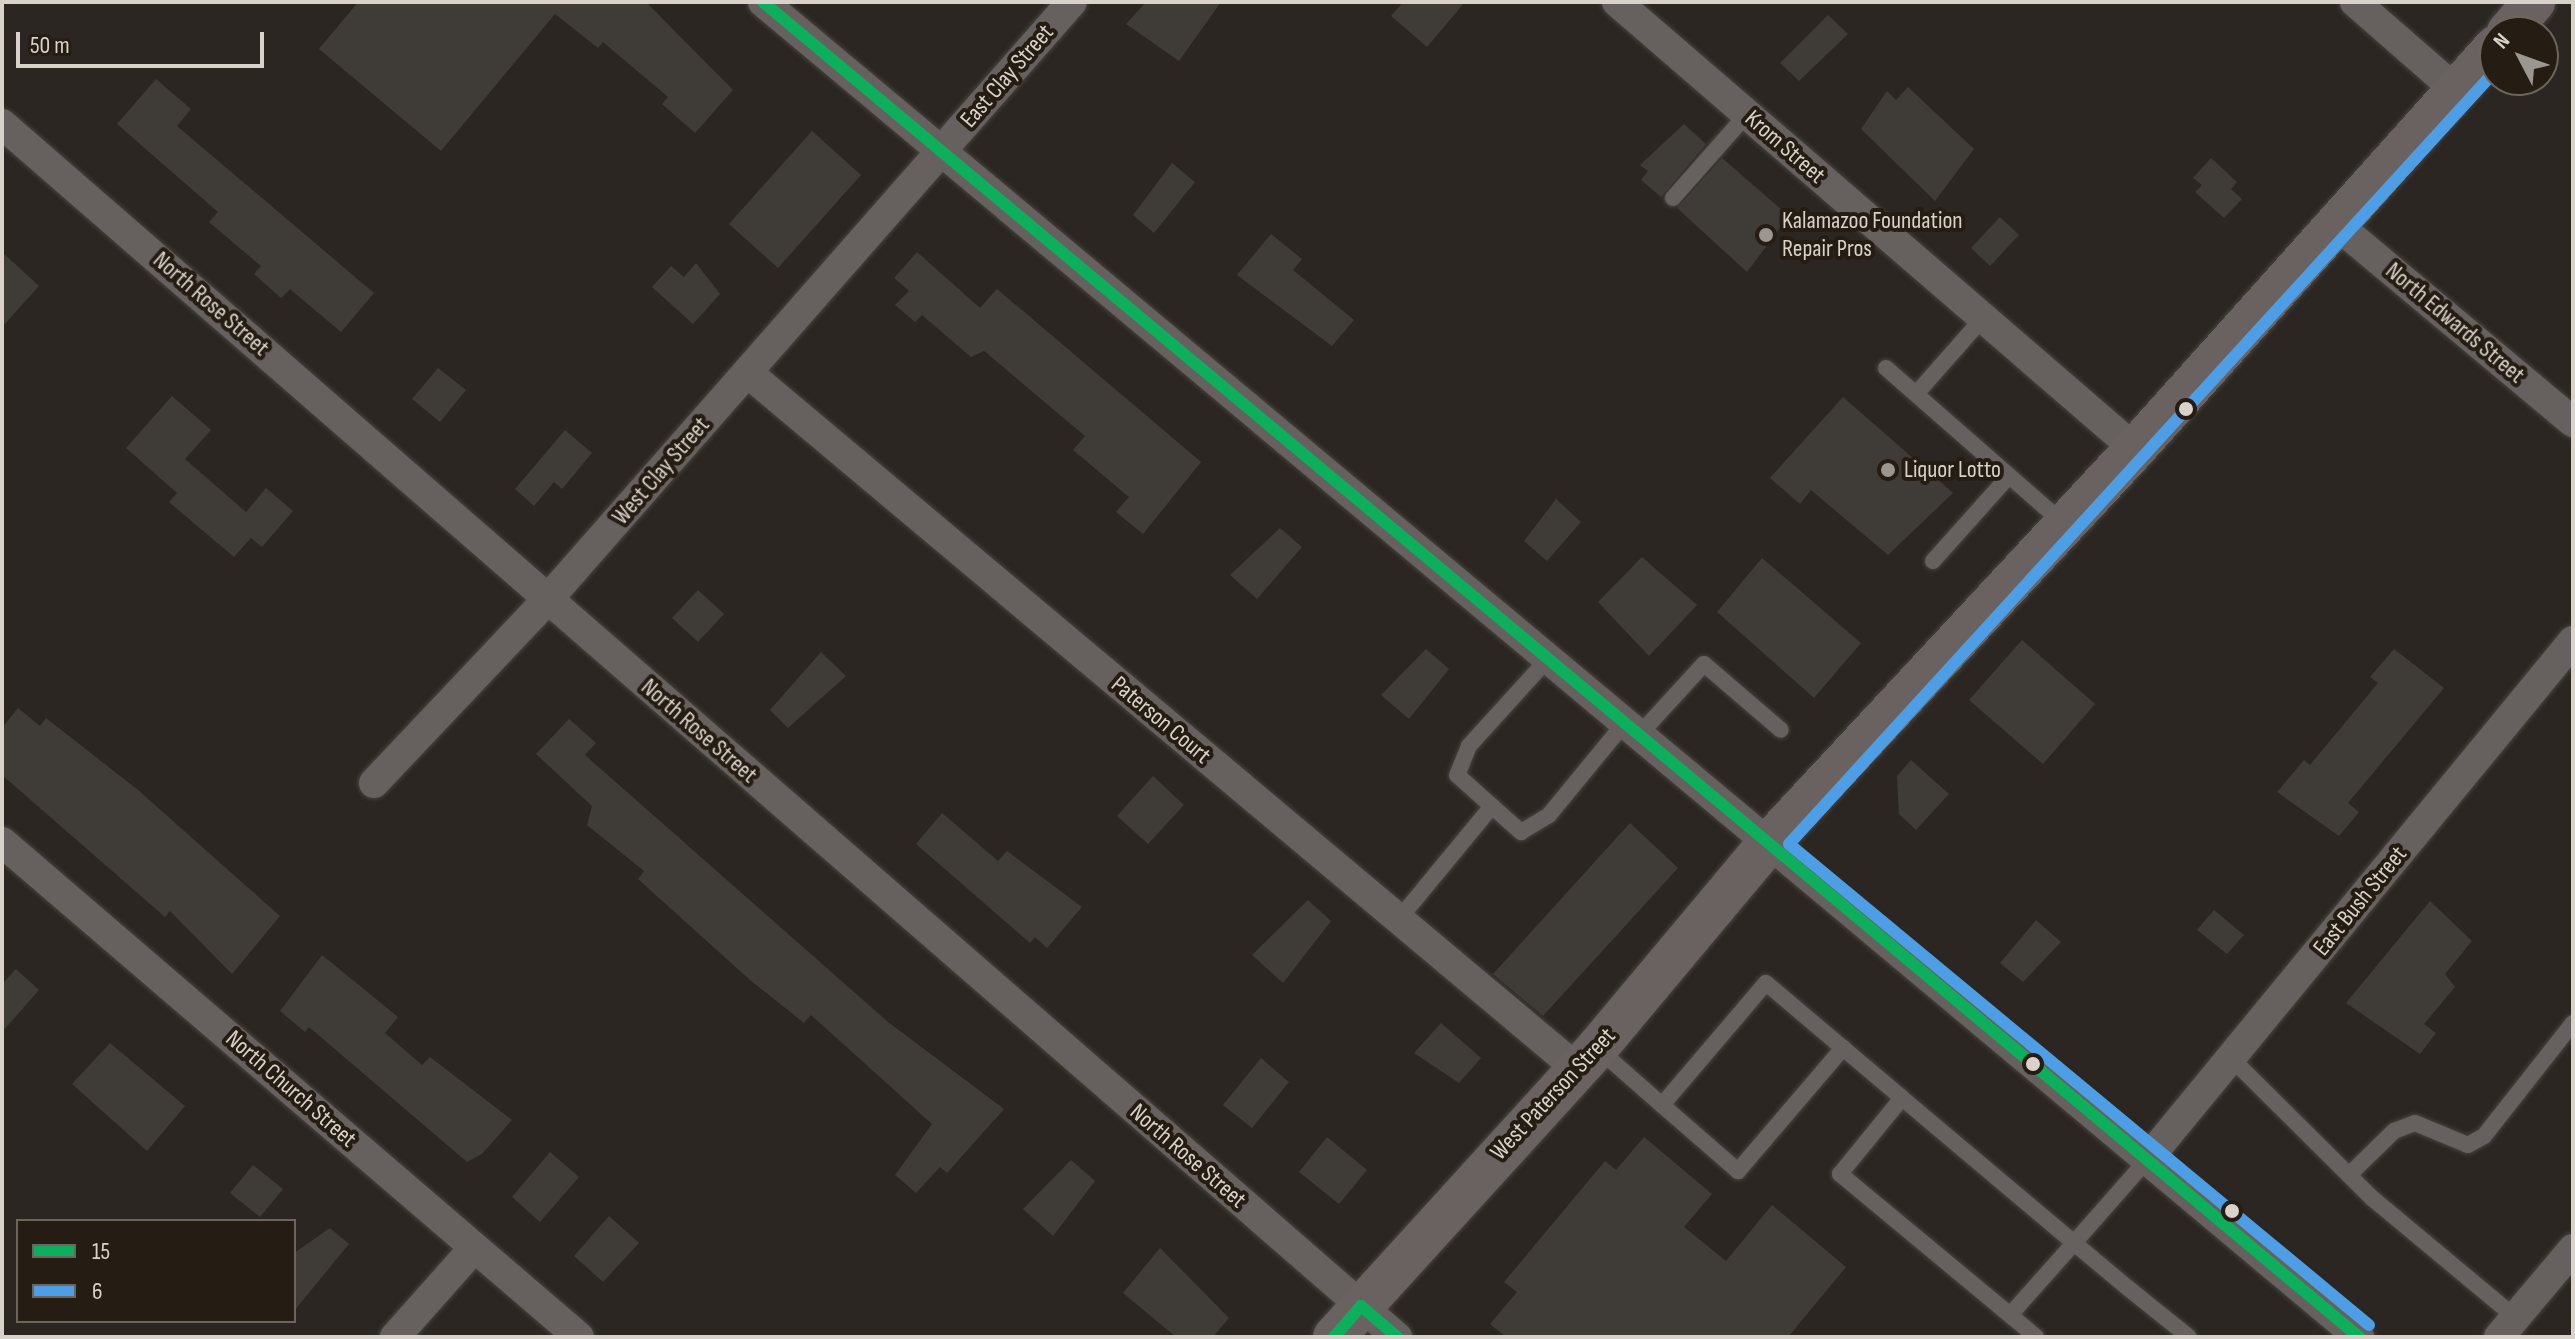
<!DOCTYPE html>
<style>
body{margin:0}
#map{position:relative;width:2575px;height:1339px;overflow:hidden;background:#2b2621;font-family:"Sofia Sans Condensed",sans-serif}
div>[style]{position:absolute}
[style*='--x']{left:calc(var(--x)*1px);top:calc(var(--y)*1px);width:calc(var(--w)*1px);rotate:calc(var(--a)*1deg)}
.building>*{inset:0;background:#3f3c38}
.roads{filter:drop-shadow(0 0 2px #46423d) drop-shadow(0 0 2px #46423d)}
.lane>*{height:16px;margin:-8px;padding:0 8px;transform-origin:8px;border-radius:8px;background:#66615e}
.street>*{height:30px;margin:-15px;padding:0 15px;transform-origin:15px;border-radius:15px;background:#66615e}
.secondary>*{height:42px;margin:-21px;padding:0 21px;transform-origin:21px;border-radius:21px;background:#696260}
.bus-1>*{height:12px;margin:-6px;padding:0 6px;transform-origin:6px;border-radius:6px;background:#0daf5c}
.bus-2>*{height:12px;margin:-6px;padding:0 6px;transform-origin:6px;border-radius:6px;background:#4d9ee5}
.dots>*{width:22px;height:22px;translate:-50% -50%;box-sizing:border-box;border:4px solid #251d13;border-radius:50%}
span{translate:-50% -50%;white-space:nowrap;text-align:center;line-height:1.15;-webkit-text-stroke:8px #251d13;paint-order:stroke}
.street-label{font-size:24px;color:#d8d2cb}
.poi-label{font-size:24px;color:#d8d2cb}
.left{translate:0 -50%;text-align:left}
.frame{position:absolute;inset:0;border:4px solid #d8d2cb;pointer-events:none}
.legend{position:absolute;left:16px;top:1219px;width:280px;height:104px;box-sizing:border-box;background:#251d13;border:2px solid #6d655d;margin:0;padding:10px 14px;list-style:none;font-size:24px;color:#d8d2cb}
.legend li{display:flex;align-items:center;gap:16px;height:40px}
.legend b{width:40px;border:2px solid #6d655d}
.north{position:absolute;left:2479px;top:16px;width:80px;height:80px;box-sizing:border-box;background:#251d13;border:2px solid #6d655d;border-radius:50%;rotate:311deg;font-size:22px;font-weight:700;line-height:32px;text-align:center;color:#d8d2cb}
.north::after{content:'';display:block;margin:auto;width:28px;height:36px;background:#9b9690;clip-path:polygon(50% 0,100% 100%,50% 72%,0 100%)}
.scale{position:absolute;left:16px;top:32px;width:248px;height:36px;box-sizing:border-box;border:4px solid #d8d2cb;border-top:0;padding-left:10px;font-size:24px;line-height:28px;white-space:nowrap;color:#d8d2cb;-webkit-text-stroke:6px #251d13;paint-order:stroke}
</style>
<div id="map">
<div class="building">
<i style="clip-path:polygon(358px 2px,646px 2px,733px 90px,695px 133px,662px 104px,668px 97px,603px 42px,598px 48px,555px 14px,441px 151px,319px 49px)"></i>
<i style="clip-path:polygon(1146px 2px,1221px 2px,1179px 61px,1126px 24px)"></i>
<i style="clip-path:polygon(1403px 2px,1465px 2px,1427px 47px,1391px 16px)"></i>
<i style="clip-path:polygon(1828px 15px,1848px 34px,1799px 81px,1780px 63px)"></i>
<i style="clip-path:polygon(156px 79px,191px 109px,177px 126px,374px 293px,341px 332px,290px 289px,281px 298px,254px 274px,261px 266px,209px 222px,218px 212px,117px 124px)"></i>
<i style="clip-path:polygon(1908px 87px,1974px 149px,1935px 201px,1861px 129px,1887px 91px,1896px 100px)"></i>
<i style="clip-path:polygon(1684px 124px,1706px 144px,1661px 197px,1641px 180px,1648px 171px,1640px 165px)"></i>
<i style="clip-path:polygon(812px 131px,861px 175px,778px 268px,729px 224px)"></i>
<i style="clip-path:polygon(1722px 158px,1789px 216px,1747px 272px,1677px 208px)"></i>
<i style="clip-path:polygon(2211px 158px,2237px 182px,2231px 189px,2242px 199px,2224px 218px,2195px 192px,2202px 185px,2193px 178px)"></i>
<i style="clip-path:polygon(1172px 163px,1195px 182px,1154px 233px,1133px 215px)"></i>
<i style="clip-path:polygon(2000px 217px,2019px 235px,1990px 266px,1971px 248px)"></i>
<i style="clip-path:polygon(1271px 234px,1302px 259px,1293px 270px,1354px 320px,1332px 346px,1237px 275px)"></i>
<i style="clip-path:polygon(2px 252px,39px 286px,2px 327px)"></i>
<i style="clip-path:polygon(917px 252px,980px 308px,997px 289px,1201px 462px,1143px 534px,1116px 512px,1129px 497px,1073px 450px,1085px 436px,984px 351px,971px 357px,922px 315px,915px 322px,895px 305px,909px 291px,894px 278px)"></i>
<i style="clip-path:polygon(696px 263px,720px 294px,693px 324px,652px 287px,671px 266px,684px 277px)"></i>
<i style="clip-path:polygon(438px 368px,466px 390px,440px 422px,412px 399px)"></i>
<i style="clip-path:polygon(172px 396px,211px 430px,185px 459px,246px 512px,266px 488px,293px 511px,262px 547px,251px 538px,234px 557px,169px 502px,177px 493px,126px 448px)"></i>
<i style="clip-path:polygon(1843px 397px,1953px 493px,1888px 555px,1811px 490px,1800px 504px,1770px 478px)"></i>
<i style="clip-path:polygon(565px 430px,592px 453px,562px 489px,554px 482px,534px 506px,515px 489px)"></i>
<i style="clip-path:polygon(1556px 499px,1581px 522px,1547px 561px,1524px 541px)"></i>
<i style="clip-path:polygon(1280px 528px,1302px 547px,1257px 599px,1230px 575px)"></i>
<i style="clip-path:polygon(1642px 557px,1697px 605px,1649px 656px,1598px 602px)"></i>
<i style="clip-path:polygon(1762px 558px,1861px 643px,1814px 698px,1717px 612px)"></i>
<i style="clip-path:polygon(698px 590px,724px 614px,698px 642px,672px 618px)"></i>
<i style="clip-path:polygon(2022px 640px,2095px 704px,2043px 764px,1969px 700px)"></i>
<i style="clip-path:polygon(1426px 649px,1449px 669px,1409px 719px,1381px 695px)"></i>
<i style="clip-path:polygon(2394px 649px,2444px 688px,2348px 803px,2359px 812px,2339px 836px,2277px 792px,2304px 760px,2310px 765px,2378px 683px,2370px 677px)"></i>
<i style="clip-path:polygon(821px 652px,846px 676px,788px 728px,770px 710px)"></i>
<i style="clip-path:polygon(18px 708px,40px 726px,46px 718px,138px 790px,280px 916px,232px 974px,170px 911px,165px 917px,2px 775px,2px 728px)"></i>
<i style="clip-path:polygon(569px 719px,596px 743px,585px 755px,888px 1022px,1004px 1109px,947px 1173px,940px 1167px,916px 1193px,895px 1175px,932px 1124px,811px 1015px,804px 1023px,750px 980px,638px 879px,644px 871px,587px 825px,592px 806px,536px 754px)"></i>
<i style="clip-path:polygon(1911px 760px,1949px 794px,1916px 830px,1899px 814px,1897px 776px)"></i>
<i style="clip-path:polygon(1153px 776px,1184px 805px,1148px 844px,1117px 816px)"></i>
<i style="clip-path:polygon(942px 813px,998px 861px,1007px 851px,1082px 907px,1047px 948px,1035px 937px,1030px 943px,916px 844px)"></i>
<i style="clip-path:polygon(1630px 823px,1678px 868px,1543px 1016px,1493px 974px)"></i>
<i style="clip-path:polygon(1308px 900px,1331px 921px,1283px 983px,1252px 955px)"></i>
<i style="clip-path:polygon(2430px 901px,2472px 941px,2445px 974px,2455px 987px,2424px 1024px,2436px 1033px,2420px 1054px,2346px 1003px)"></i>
<i style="clip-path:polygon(2214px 910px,2244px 935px,2227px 954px,2197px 930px)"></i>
<i style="clip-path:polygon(2036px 920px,2061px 942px,2023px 982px,2000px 963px)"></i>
<i style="clip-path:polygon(322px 955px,398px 1017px,385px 1033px,422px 1065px,430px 1057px,512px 1120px,482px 1154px,467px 1162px,309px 1027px,305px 1032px,280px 1011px)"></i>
<i style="clip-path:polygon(16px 969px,39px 990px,2px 1032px,2px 984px)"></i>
<i style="clip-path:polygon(1441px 1023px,1481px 1058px,1459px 1083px,1414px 1053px)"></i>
<i style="clip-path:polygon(110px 1043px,185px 1106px,147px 1151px,72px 1084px)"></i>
<i style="clip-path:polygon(1261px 1058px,1289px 1082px,1252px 1128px,1223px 1105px)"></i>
<i style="clip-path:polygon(1327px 1137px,1367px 1170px,1339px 1204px,1299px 1172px)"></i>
<i style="clip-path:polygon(1644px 1137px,1712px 1194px,1684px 1227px,1726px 1261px,1772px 1205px,1846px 1267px,1788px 1337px,1506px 1337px,1490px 1324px,1517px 1292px,1504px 1282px,1605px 1161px,1616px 1170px)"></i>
<i style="clip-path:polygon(550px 1152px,579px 1177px,540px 1222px,512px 1197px)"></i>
<i style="clip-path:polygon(1071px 1160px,1095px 1181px,1053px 1236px,1023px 1209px)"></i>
<i style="clip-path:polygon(253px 1165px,283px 1189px,260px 1217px,230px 1193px)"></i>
<i style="clip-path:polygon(609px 1216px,639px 1243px,603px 1282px,574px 1256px)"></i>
<i style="clip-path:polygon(330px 1228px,349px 1244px,294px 1311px,294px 1253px)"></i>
<i style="clip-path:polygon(1160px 1248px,1229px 1318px,1213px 1337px,1176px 1337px,1123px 1293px)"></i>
</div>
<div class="roads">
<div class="lane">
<i style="--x:1673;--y:198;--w:112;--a:-48.6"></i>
<i style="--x:1886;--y:368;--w:235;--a:41.2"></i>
<i style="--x:1916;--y:394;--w:101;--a:-48.6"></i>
<i style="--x:1933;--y:561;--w:114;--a:-48.2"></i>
<i style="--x:1546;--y:661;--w:115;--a:132.2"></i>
<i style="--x:1469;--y:746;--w:31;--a:112"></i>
<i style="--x:1457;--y:775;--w:86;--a:41.7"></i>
<i style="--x:1521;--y:832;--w:33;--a:-31"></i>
<i style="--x:1549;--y:815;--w:117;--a:-50.6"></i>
<i style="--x:1637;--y:737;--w:99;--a:-47.5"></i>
<i style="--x:1704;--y:664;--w:101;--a:40.6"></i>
<i style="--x:1399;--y:919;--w:146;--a:-50.5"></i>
<i style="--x:1597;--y:1048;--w:86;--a:41.2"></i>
<i style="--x:1662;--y:1105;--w:160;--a:-49.6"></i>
<i style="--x:1766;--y:983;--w:178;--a:40.2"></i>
<i style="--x:2231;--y:1058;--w:199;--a:44.8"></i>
<i style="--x:2372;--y:1198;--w:187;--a:39.8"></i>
<i style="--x:1662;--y:1105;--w:101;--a:41"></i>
<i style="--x:1738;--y:1171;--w:162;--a:-49.5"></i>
<i style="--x:2146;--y:1161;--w:109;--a:131.3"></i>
<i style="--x:2074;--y:1243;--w:96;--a:131.6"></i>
<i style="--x:2010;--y:1315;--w:221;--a:-140.3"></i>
<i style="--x:1840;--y:1174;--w:98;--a:-50.8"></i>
<i style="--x:1902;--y:1098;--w:225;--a:40.1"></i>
<i style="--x:2074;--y:1243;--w:70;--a:39.8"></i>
<i style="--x:2128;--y:1288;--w:78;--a:38.8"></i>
<i style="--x:2349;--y:1175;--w:63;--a:-44.4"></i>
<i style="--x:2394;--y:1131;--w:22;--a:-21"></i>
<i style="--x:2415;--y:1123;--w:57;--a:22.5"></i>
<i style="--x:2468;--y:1145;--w:18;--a:-29"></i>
<i style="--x:2484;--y:1136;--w:144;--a:-51.8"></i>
<i style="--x:2010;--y:1315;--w:34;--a:40"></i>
</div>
<div class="street">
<i style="--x:763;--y:2;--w:2081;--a:39.91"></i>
<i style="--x:1617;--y:2;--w:684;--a:40.79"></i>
<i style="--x:2355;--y:2;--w:134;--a:41.1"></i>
<i style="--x:2;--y:124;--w:1849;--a:41.01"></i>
<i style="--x:2336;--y:224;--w:309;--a:39.9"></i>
<i style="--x:748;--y:373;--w:1080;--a:40"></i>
<i style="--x:374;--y:783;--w:253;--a:-46.6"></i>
<i style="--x:548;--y:599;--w:794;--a:-48.73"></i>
<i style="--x:2;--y:842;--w:760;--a:40.63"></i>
<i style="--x:2146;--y:1161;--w:673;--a:-50.61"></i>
<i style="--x:395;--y:1337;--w:118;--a:-48.4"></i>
<i style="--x:2499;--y:1337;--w:115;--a:-49.9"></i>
</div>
<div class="secondary">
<i style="--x:2508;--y:32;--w:40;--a:-49"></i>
<i style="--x:1334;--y:1337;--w:391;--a:-47.7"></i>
<i style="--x:1597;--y:1048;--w:263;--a:-50.1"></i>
<i style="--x:1766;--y:846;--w:542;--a:-47.09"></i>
<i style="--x:2135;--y:449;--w:540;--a:-48.15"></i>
</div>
</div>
<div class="bus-1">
<i style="--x:763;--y:2;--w:2081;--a:39.91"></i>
<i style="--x:1334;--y:1337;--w:41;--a:-48.9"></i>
<i style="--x:1361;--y:1306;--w:48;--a:40.7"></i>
</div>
<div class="bus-2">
<i style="--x:2369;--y:1325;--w:753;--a:-140.33"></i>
<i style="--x:1789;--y:844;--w:1047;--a:-47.59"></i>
</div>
<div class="dots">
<i style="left:1766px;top:235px;background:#9b9690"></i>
<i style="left:2186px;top:409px;background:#d8d2cb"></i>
<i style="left:1888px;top:470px;background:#9b9690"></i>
<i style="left:2033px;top:1064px;background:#d8d2cb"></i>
<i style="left:2232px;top:1211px;background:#d8d2cb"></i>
</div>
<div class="street-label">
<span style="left:1007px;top:76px;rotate:-49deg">East Clay Street</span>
<span style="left:1785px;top:147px;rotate:41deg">Krom Street</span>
<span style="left:211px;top:304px;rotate:41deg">North Rose Street</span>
<span style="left:2455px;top:323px;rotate:40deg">North Edwards Street</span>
<span style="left:661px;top:471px;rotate:-49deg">West Clay Street</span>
<span style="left:1161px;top:720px;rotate:40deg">Paterson Court</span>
<span style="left:699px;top:731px;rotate:41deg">North Rose Street</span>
<span style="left:2360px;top:901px;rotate:-51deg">East Bush Street</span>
<span style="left:291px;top:1089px;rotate:41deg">North Church Street</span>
<span style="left:1553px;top:1094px;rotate:-47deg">West Paterson Street</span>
<span style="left:1188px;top:1156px;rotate:41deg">North Rose Street</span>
</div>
<div class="poi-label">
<span class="left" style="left:1782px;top:235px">Kalamazoo Foundation<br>Repair Pros</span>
<span class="left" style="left:1904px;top:470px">Liquor Lotto</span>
</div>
<div class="frame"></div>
<ul class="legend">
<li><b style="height:10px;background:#0daf5c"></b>15</li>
<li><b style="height:10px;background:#4d9ee5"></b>6</li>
</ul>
<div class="north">N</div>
<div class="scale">50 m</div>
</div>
